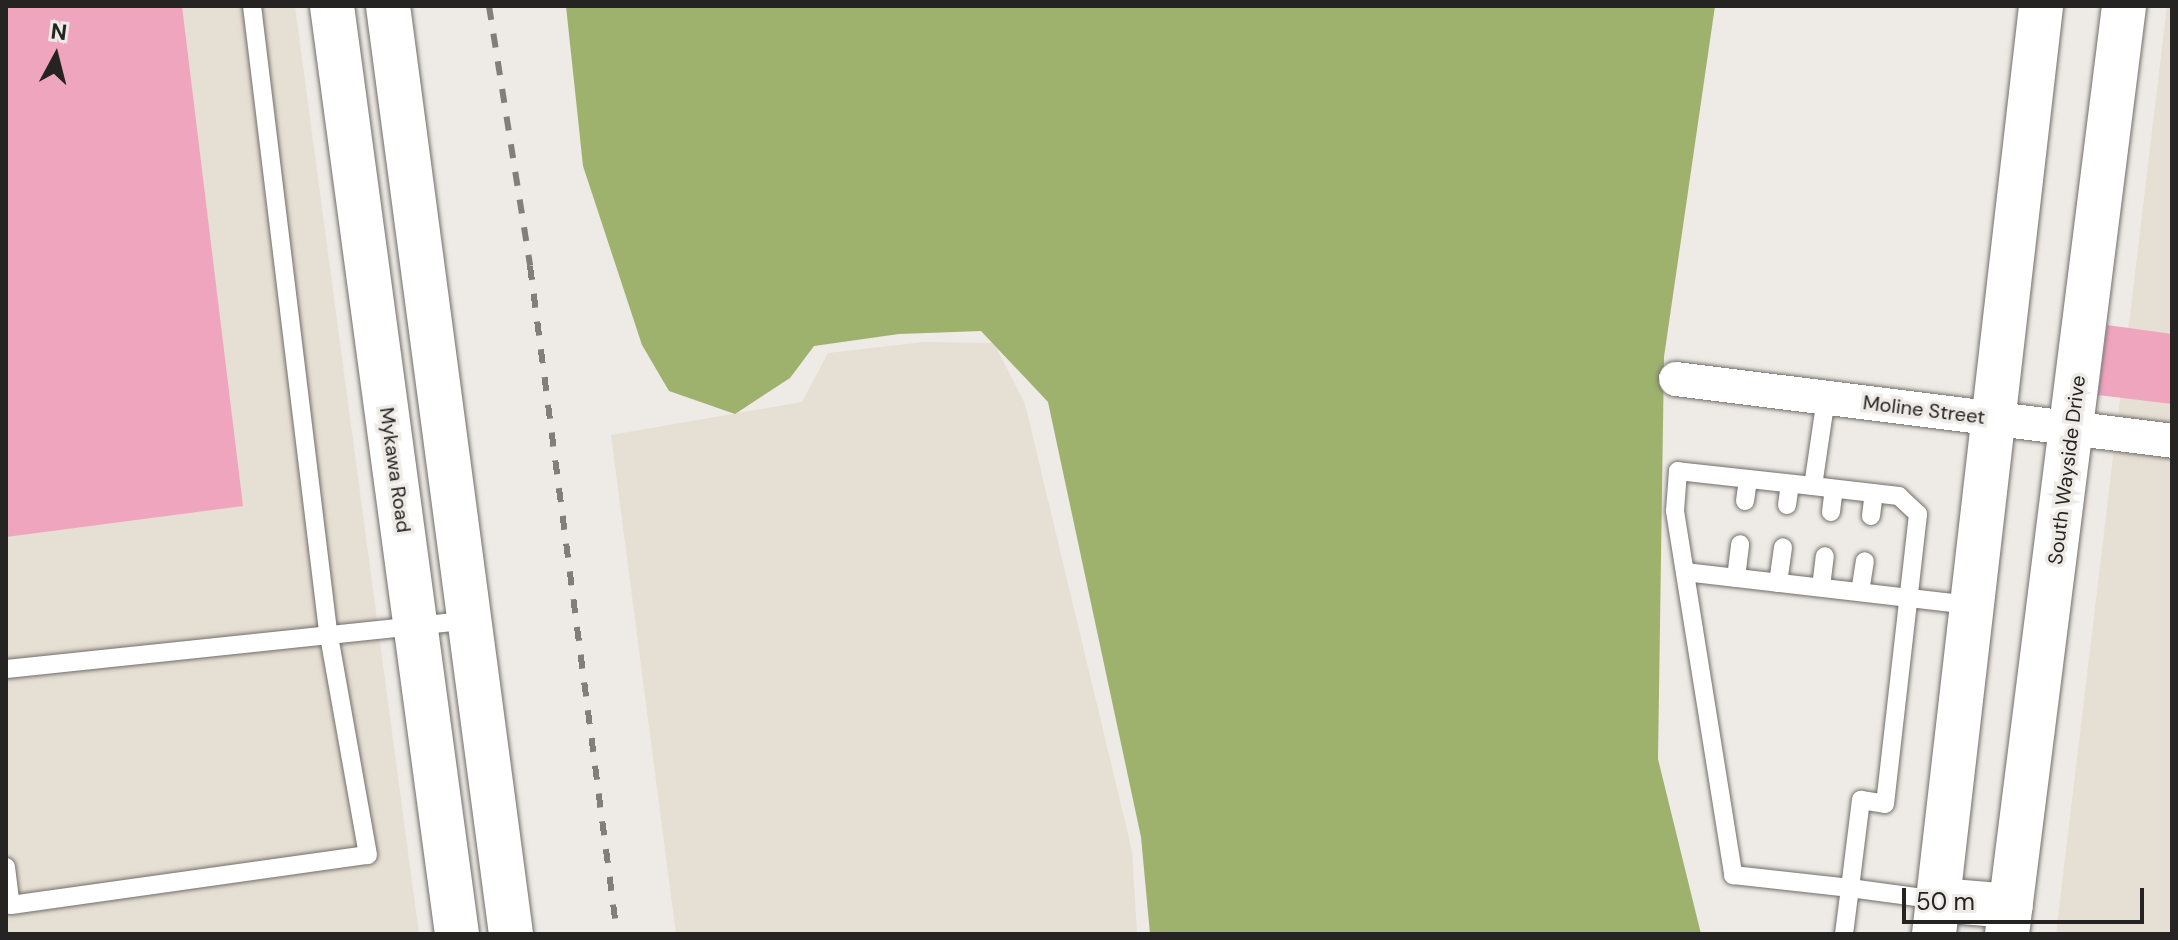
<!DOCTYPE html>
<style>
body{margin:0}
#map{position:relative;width:2178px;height:940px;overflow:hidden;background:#eeeae5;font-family:"DM Sans",sans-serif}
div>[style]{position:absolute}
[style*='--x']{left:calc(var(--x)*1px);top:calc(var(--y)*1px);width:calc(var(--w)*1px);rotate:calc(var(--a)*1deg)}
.built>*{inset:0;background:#e6dfd3}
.forest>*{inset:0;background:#9eb26e}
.building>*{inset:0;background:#f0a5bf}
.roads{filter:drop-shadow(0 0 2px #716e6a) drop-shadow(0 0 2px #716e6a)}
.lane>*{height:18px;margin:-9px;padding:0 9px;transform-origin:9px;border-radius:9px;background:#fff}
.street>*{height:34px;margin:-17px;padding:0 17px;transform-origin:17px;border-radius:17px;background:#fff}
.secondary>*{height:44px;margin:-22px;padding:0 22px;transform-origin:22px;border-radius:22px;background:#fff}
.rail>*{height:6px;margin-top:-3px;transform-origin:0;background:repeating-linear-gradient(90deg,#817f7b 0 14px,transparent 0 28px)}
span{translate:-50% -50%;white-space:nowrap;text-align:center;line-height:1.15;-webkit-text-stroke:7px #eeeae5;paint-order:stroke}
.street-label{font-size:20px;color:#252422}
.frame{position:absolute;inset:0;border:8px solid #252422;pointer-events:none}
.north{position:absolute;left:16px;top:16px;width:80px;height:80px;-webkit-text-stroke:6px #eeeae5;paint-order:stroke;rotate:7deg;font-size:22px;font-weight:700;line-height:32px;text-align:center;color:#252422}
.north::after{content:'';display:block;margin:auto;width:28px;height:36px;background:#252422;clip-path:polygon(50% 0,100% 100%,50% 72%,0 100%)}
.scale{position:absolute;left:1902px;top:888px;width:242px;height:36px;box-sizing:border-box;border:4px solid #252422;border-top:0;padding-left:10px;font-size:24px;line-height:28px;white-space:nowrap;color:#252422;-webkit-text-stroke:6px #eeeae5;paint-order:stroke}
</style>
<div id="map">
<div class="built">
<i style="clip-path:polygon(6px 6px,295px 6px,419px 934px,6px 934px)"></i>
<i style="clip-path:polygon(2167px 6px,2172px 6px,2172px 934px,2056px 934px)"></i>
<i style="clip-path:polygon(924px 342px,994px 343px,1025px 404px,1132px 851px,1137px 934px,676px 934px,611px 435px,802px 402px,828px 353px)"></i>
</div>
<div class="forest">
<i style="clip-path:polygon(566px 6px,1715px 6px,1664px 357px,1658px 759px,1701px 934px,1150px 934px,1141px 837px,1048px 402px,981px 331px,899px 334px,814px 346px,790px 378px,735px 414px,669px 391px,642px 345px,583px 166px)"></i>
</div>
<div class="building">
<i style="clip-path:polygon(6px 6px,182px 6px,243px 506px,6px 537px)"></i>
<i style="clip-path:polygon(2107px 325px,2172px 334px,2172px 404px,2098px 395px)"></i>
</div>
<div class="roads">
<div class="lane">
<i style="--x:1813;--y:486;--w:136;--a:-173.7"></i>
<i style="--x:1678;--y:471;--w:40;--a:94.3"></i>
<i style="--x:1675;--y:511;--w:369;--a:80.9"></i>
<i style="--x:1733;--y:875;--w:118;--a:6.3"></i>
<i style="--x:1850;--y:888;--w:89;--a:-82.9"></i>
<i style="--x:1861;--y:800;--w:24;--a:9"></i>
<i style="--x:1885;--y:804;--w:292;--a:-83.5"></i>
<i style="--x:1918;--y:514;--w:26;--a:-137"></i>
<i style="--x:1899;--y:496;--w:87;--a:-173.4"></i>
<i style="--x:1813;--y:486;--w:89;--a:-81.6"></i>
<i style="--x:1745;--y:501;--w:21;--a:-82"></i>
<i style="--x:1787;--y:505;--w:21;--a:-82"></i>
<i style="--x:1831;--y:512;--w:23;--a:-83"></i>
<i style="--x:1871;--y:516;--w:23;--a:-83"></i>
<i style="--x:1685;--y:572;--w:289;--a:6.6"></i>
<i style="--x:1736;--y:578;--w:34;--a:-83"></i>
<i style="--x:1778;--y:583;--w:36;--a:-82"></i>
<i style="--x:1821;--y:587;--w:31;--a:-83"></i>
<i style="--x:1860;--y:592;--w:31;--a:-81"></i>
<i style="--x:6;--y:669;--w:466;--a:-6"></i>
<i style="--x:6;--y:867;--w:38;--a:83"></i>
<i style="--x:11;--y:905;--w:360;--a:-8"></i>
<i style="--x:368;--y:855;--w:228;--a:-100.1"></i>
<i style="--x:328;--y:631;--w:630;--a:-96.93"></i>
<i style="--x:1844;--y:934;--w:46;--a:-82.6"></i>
<i style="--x:1850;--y:888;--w:90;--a:7.7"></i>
</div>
<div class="street">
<i style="--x:1676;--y:379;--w:500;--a:7.1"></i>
</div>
<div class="secondary">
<i style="--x:332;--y:6;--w:936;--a:82.33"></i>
<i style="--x:388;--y:6;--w:936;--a:82.45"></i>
<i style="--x:1939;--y:900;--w:72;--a:4.8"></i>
<i style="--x:1934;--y:934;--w:934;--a:-83.42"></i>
<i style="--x:2007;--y:934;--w:935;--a:-82.81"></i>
</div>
</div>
<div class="rail">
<i style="--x:489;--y:6;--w:263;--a:81"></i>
<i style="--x:530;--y:266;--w:674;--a:82.58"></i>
</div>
<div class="street-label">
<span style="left:1924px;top:410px;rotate:7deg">Moline Street</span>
<span style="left:395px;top:470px;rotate:82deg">Mykawa Road</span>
<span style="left:2067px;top:470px;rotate:-83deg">South Wayside Drive</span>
</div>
<div class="frame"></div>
<div class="north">N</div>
<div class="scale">50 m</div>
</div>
